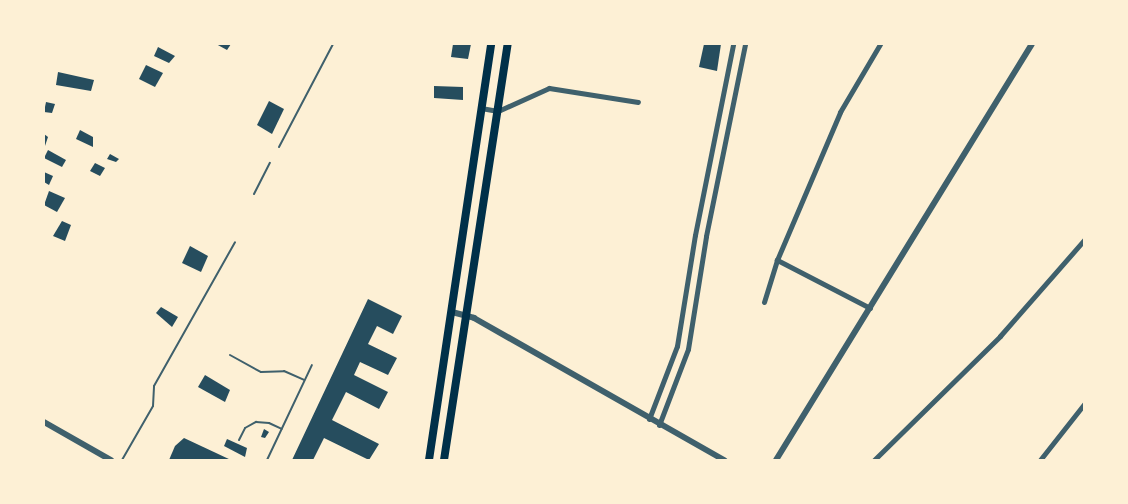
<!DOCTYPE html>
<style>
body{margin:0}
#map{position:relative;width:1128px;height:504px;overflow:hidden;background:#fdf0d5;font-family:Barlow,sans-serif}
div>[style]{position:absolute}
[style*='--x']{left:calc(var(--x)*1px);top:calc(var(--y)*1px);width:calc(var(--w)*1px);rotate:calc(var(--a)*1deg)}
.building>*{inset:0;background:#264d5e}
.service>*{height:2px;margin:-1px;padding:0 1px;transform-origin:1px;border-radius:1px;background:#3f606c}
.minor>*{height:5px;margin:-2.5px;padding:0 2.5px;transform-origin:2.5px;border-radius:2.5px;background:#3f606c}
.tertiary>*{height:6px;margin:-3px;padding:0 3px;transform-origin:3px;border-radius:3px;background:#3f606c}
.trunk>*{height:8px;margin:-4px;padding:0 4px;transform-origin:4px;border-radius:4px;background:#003049}
span{translate:-50% -50%;white-space:nowrap;text-align:center;line-height:1.15;-webkit-text-stroke:4.5px #fdf0d5;paint-order:stroke}
.frame{position:absolute;inset:0;border:45px solid #fdf0d5;pointer-events:none}
</style>
<div id="map">
<div class="building">
<i style="clip-path:polygon(216px 44px,231px 44px,227px 50px)"></i>
<i style="clip-path:polygon(453px 44px,471px 44px,468px 59px,451px 57px)"></i>
<i style="clip-path:polygon(704px 44px,721px 44px,717px 71px,699px 67px)"></i>
<i style="clip-path:polygon(158px 47px,175px 56px,169px 63px,154px 56px)"></i>
<i style="clip-path:polygon(146px 65px,163px 73px,155px 87px,139px 79px)"></i>
<i style="clip-path:polygon(58px 72px,94px 80px,91px 91px,56px 85px)"></i>
<i style="clip-path:polygon(434px 86px,463px 87px,463px 100px,434px 98px)"></i>
<i style="clip-path:polygon(269px 101px,284px 109px,272px 134px,257px 125px)"></i>
<i style="clip-path:polygon(46px 102px,55px 104px,52px 113px,44px 112px)"></i>
<i style="clip-path:polygon(80px 130px,93px 137px,93px 147px,76px 139px)"></i>
<i style="clip-path:polygon(44px 134px,48px 137px,44px 149px)"></i>
<i style="clip-path:polygon(48px 150px,66px 160px,62px 167px,44px 158px)"></i>
<i style="clip-path:polygon(110px 154px,119px 159px,116px 162px,107px 159px)"></i>
<i style="clip-path:polygon(95px 163px,105px 168px,100px 176px,90px 171px)"></i>
<i style="clip-path:polygon(44px 172px,53px 176px,49px 185px,44px 182px)"></i>
<i style="clip-path:polygon(49px 191px,65px 198px,57px 212px,44px 205px)"></i>
<i style="clip-path:polygon(62px 221px,71px 225px,65px 241px,53px 236px)"></i>
<i style="clip-path:polygon(190px 246px,208px 256px,201px 272px,182px 263px)"></i>
<i style="clip-path:polygon(368px 299px,402px 316px,393px 334px,377px 326px,368px 344px,397px 358px,388px 375px,360px 362px,354px 375px,388px 392px,379px 409px,346px 392px,332px 420px,379px 444px,369px 460px,324px 438px,313px 460px,292px 460px)"></i>
<i style="clip-path:polygon(161px 307px,178px 317px,172px 327px,156px 313px)"></i>
<i style="clip-path:polygon(205px 375px,230px 390px,225px 402px,198px 387px)"></i>
<i style="clip-path:polygon(264px 429px,269px 432px,265px 438px,261px 437px)"></i>
<i style="clip-path:polygon(184px 438px,231px 460px,169px 460px,175px 446px)"></i>
<i style="clip-path:polygon(227px 439px,247px 448px,245px 457px,224px 446px)"></i>
</div>
<div class="service">
<i style="--x:279;--y:147;--w:116;--a:-62.3"></i>
<i style="--x:254;--y:194;--w:35;--a:-63"></i>
<i style="--x:230;--y:355;--w:35;--a:29"></i>
<i style="--x:261;--y:372;--w:23;--a:-2"></i>
<i style="--x:284;--y:371;--w:22;--a:24"></i>
<i style="--x:239;--y:440;--w:13;--a:-63"></i>
<i style="--x:245;--y:428;--w:13;--a:-29"></i>
<i style="--x:256;--y:422;--w:13;--a:4"></i>
<i style="--x:269;--y:423;--w:14;--a:25"></i>
<i style="--x:122;--y:460;--w:62;--a:-60.1"></i>
<i style="--x:153;--y:406;--w:20;--a:-87"></i>
<i style="--x:154;--y:386;--w:165;--a:-60.6"></i>
<i style="--x:267;--y:460;--w:105;--a:-64.7"></i>
</div>
<div class="minor">
<i style="--x:481;--y:108;--w:17;--a:10"></i>
<i style="--x:498;--y:111;--w:56;--a:-24.3"></i>
<i style="--x:549;--y:88;--w:90;--a:8.9"></i>
<i style="--x:764;--y:302;--w:44;--a:-72.8"></i>
<i style="--x:870;--y:308;--w:105;--a:-152.7"></i>
<i style="--x:777;--y:260;--w:161;--a:-66.9"></i>
<i style="--x:840;--y:112;--w:79;--a:-59.5"></i>
<i style="--x:649;--y:419;--w:78;--a:-69"></i>
<i style="--x:677;--y:346;--w:112;--a:-80.8"></i>
<i style="--x:695;--y:235;--w:195;--a:-78.7"></i>
<i style="--x:659;--y:425;--w:81;--a:-69.1"></i>
<i style="--x:688;--y:349;--w:114;--a:-80.9"></i>
<i style="--x:706;--y:236;--w:196;--a:-78.5"></i>
<i style="--x:874;--y:460;--w:177;--a:-44.5"></i>
<i style="--x:1000;--y:336;--w:128;--a:-48.8"></i>
<i style="--x:1040;--y:460;--w:71;--a:-51.8"></i>
</div>
<div class="tertiary">
<i style="--x:452;--y:312;--w:23;--a:15"></i>
<i style="--x:474;--y:318;--w:288;--a:29.6"></i>
<i style="--x:44;--y:422;--w:77;--a:29.6"></i>
<i style="--x:776;--y:460;--w:488;--a:-58.4"></i>
</div>
<div class="trunk">
<i style="--x:429;--y:460;--w:421;--a:-81.5"></i>
<i style="--x:444;--y:460;--w:421;--a:-81.3"></i>
</div>
<div class="frame"></div>
</div>
